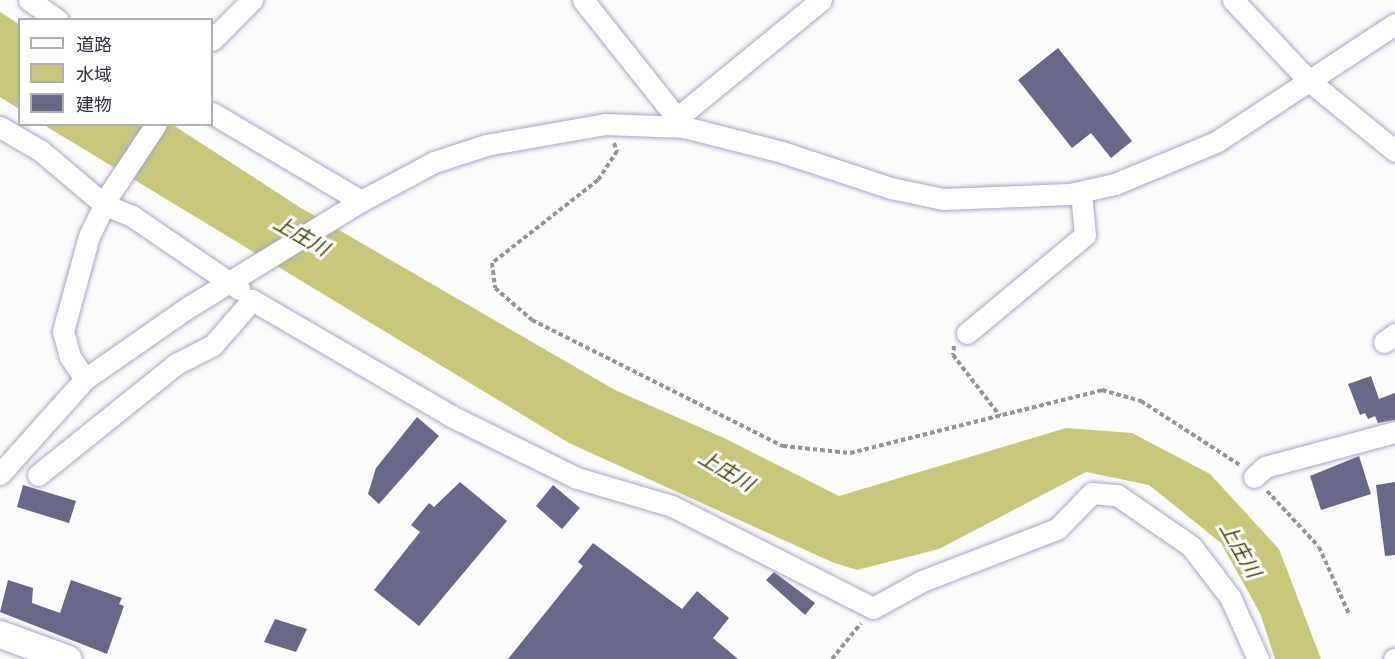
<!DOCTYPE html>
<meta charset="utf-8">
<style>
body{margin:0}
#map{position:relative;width:1395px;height:659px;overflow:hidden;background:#fbfbfb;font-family:"Fira Sans Condensed","Noto Sans JP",sans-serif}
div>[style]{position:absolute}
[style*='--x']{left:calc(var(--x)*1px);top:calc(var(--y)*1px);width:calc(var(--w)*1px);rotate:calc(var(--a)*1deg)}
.water>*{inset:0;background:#c8c779}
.building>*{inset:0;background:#676887}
.path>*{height:4px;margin-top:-2px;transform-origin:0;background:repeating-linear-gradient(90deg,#93939a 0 4.5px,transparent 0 7.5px)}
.roads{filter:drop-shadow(0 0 2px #a4a5c7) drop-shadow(0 0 2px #a4a5c7)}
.minor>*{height:21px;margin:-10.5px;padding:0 10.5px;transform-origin:10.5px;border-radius:10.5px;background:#fff}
.major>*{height:27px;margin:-13.5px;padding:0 13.5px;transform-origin:13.5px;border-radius:13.5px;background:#fff}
span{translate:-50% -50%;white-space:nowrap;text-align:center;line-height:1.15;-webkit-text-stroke:6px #fff;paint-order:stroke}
.water-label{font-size:20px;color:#403e00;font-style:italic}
.legend{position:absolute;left:18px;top:18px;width:195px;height:108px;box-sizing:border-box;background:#fff;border:2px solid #adadb2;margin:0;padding:8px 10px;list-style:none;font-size:18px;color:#31313f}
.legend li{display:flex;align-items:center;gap:12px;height:30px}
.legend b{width:30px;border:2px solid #adadb2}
</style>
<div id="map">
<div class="water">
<i style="clip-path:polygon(0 12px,19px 24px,19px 109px,0 97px)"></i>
<i style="clip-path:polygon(44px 125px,173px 125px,301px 208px,615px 390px,724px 438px,839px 496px,1066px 428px,1132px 433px,1210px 474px,1279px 549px,1321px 659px,1275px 659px,1260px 613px,1221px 543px,1149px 485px,1086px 472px,939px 549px,857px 570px,832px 562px,569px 443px)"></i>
</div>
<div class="building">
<i style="clip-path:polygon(1058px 48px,1132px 141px,1111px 158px,1091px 133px,1072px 148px,1018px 80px)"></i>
<i style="clip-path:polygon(1371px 376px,1379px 399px,1395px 393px,1395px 420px,1378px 423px,1375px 416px,1368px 419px,1365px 413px,1360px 415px,1348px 384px)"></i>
<i style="clip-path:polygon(417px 417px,439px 436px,379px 504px,368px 494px,376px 468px)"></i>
<i style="clip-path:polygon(1359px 456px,1371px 494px,1321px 510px,1310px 476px)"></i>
<i style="clip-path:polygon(460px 482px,507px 521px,419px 626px,374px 590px,420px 532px,411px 525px,429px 503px,434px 507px)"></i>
<i style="clip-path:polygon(1395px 482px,1395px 555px,1385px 556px,1376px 485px)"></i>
<i style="clip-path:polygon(23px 485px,76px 501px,69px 523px,17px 507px)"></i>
<i style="clip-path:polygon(553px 485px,580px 508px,562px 529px,536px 506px)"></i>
<i style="clip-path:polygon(593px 543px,682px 609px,697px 591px,729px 618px,713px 638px,738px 659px,508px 659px,583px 566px,578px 562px)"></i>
<i style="clip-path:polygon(774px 572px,815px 603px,805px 615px,766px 580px)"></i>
<i style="clip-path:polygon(8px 580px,33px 588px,32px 603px,60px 613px,71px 580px,122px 598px,119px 604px,124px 606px,107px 654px,0 612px)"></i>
<i style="clip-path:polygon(275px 619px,307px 629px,296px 652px,264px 642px)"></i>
</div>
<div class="path">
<i style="--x:614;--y:143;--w:9;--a:69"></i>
<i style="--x:617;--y:151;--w:35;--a:123"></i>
<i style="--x:598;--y:180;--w:135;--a:141.9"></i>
<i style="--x:492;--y:263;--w:25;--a:83"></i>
<i style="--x:495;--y:288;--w:49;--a:40.9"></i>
<i style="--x:532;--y:320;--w:281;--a:26.7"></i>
<i style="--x:783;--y:446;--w:67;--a:6"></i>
<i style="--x:850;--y:453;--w:260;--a:-14"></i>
<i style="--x:1102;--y:390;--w:41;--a:15.8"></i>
<i style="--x:1141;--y:401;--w:118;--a:32.9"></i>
<i style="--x:954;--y:346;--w:9;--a:96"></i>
<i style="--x:953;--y:355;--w:77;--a:52.4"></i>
<i style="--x:1267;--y:491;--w:76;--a:47.1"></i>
<i style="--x:1319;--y:547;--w:73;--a:65.9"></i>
<i style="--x:832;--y:659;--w:46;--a:-51.1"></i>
</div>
<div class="roads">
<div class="minor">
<i style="--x:29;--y:0;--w:35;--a:35"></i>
<i style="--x:583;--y:0;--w:162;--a:51.5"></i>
<i style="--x:1233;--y:0;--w:110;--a:46.8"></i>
<i style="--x:1308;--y:80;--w:112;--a:39.2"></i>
<i style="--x:212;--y:40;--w:57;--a:-45"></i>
<i style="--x:212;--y:113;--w:173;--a:30.6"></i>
<i style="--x:677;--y:118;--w:186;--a:-39.3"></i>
<i style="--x:0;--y:127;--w:48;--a:30.3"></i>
<i style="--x:41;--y:151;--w:84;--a:40.2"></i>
<i style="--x:105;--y:205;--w:29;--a:22"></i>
<i style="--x:132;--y:216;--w:130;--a:34.3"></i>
<i style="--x:967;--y:333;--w:153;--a:-39.7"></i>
<i style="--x:1085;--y:235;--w:43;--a:-95.3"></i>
<i style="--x:1384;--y:342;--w:14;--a:-36"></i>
<i style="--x:85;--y:379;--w:27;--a:-124"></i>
<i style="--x:70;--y:357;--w:27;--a:-105"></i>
<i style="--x:63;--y:331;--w:98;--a:-74.7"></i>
<i style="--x:89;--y:236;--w:46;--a:-64"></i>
<i style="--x:109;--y:195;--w:85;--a:-56.5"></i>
<i style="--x:0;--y:474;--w:127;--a:-48.2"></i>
<i style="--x:85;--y:379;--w:124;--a:-34.8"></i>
<i style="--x:187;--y:308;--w:204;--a:-31.6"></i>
<i style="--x:361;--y:201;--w:83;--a:-28.1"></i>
<i style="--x:434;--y:162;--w:55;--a:-18.1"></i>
<i style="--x:486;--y:145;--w:121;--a:-10"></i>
<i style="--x:605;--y:124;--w:79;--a:2.2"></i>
<i style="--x:684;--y:127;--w:101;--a:14.3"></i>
<i style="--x:782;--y:152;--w:115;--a:18.3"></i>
<i style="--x:891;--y:188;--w:53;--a:11.9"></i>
<i style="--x:943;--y:199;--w:127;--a:-2.3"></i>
<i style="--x:1070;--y:194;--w:46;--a:-12.5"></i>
<i style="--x:1115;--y:184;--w:109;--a:-22.6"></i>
<i style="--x:1216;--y:142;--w:214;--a:-33.4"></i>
<i style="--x:38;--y:475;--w:177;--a:-38.8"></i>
<i style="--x:176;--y:364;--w:42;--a:-27.2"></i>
<i style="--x:213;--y:345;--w:60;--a:-49.1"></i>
<i style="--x:252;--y:300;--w:230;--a:30.2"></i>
<i style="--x:451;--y:416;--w:140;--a:26.2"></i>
<i style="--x:577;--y:478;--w:99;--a:16.4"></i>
<i style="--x:672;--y:506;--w:225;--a:26.9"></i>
<i style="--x:873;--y:608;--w:56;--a:-28.9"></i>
<i style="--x:922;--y:581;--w:145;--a:-21.1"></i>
<i style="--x:1057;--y:529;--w:50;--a:-45.8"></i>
<i style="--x:1092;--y:493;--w:25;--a:5"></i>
<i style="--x:1117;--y:495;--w:90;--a:34.6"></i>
<i style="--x:1191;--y:546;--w:64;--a:52.6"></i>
<i style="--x:1230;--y:597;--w:68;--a:65.7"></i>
<i style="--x:1254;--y:477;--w:15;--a:-42"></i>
<i style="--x:1265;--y:467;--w:135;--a:-15.1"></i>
<i style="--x:1394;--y:659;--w:1;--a:0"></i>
</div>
<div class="major">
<i style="--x:0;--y:634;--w:72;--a:20.2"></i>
</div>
</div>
<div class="water-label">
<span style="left:301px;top:236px;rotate:30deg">上庄川</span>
<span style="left:726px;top:471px;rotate:31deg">上庄川</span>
<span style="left:1240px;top:550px;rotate:60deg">上庄川</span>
</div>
<ul class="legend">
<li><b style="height:8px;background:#fff"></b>道路</li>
<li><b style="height:16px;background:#c8c779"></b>水域</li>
<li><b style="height:16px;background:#676887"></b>建物</li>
</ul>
</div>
